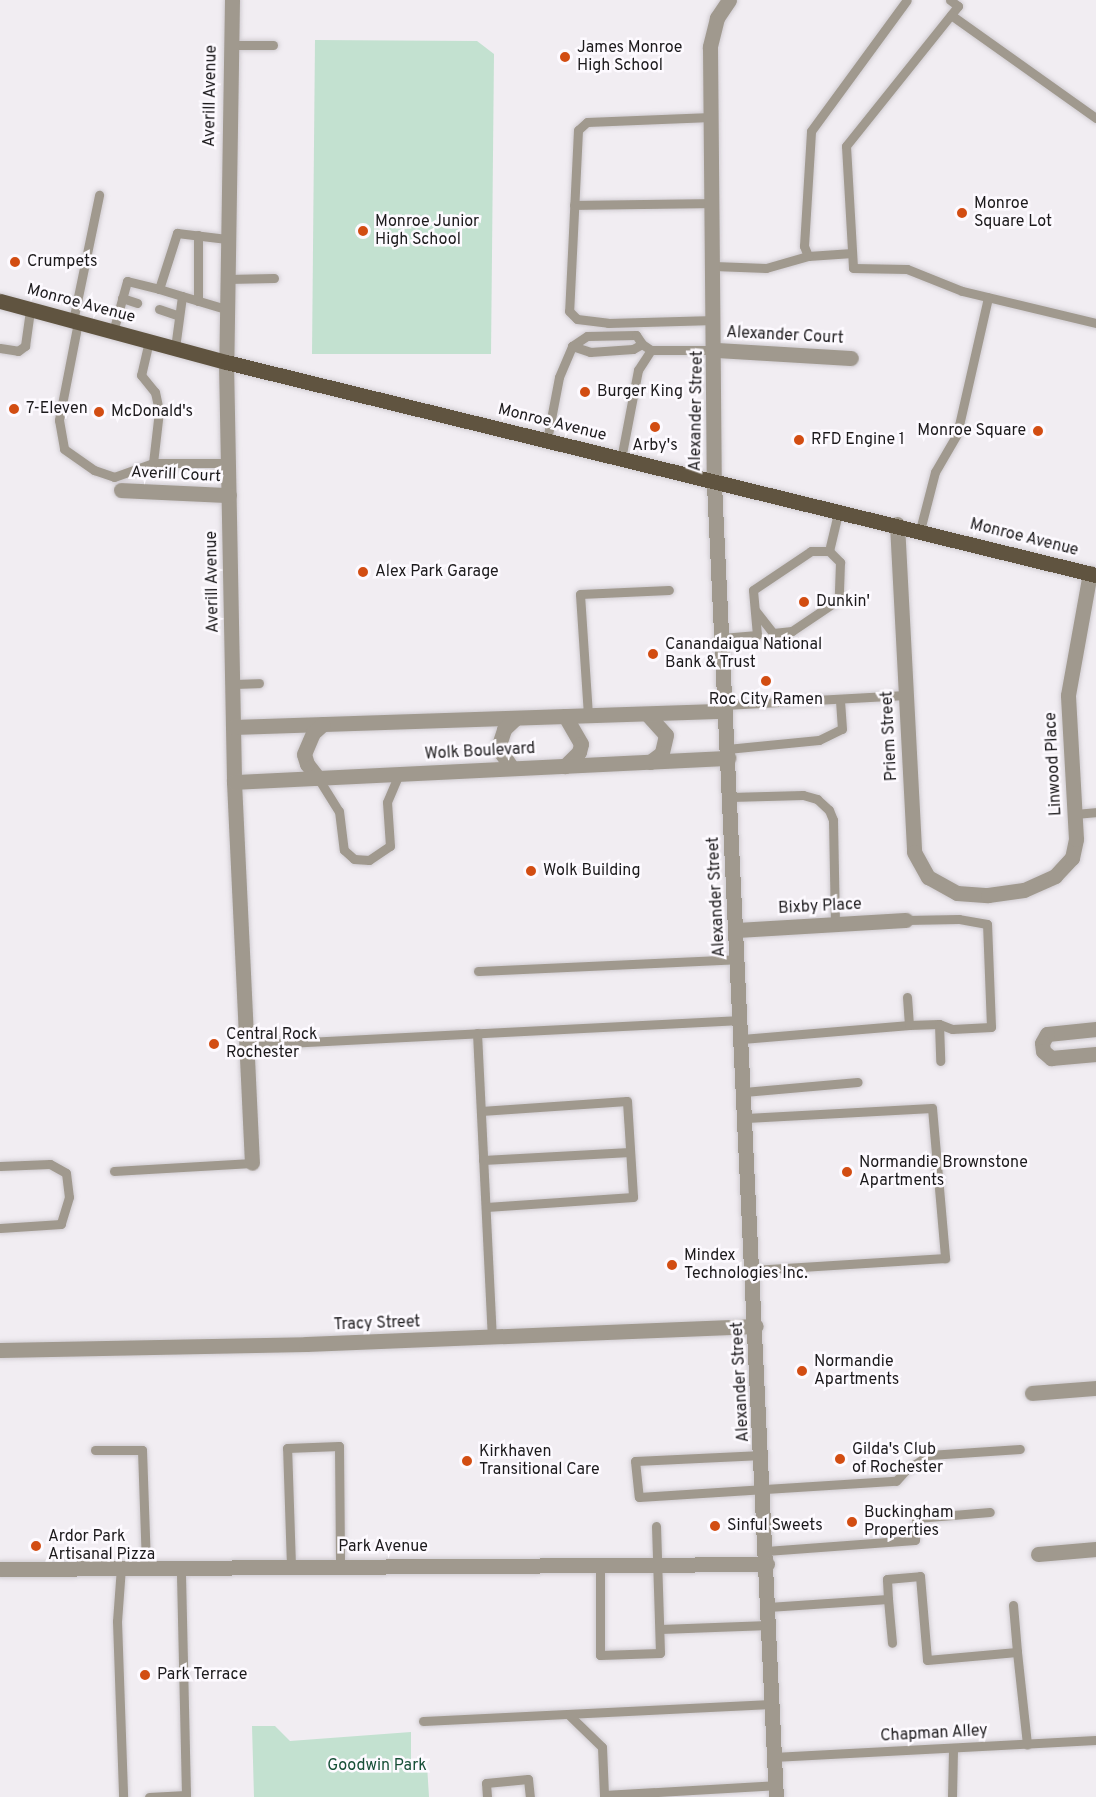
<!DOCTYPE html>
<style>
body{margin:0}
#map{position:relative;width:1096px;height:1797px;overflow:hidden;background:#f1edf2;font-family:Overpass,sans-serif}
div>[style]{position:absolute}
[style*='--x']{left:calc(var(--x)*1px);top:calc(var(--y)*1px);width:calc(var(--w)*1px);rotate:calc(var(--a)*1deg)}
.green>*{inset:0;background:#c3e1d0}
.roads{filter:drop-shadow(0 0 2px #cfcbd0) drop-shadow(0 0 2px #cfcbd0)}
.service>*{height:9px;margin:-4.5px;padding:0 4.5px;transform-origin:4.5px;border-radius:4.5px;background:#a0998e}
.minor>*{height:15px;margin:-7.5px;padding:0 7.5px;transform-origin:7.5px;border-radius:7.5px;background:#a0998e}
.tertiary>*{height:15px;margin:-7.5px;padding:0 7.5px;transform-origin:7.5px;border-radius:7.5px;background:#a0998e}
.primary>*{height:15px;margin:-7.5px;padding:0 7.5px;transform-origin:7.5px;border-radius:7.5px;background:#605440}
.dots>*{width:16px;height:16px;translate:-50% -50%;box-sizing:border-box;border:3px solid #fdfaff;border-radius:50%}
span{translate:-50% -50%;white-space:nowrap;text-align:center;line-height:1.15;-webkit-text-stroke:5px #fdfaff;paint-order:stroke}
.poi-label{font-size:16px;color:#1c1a1c}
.left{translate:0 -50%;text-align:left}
.right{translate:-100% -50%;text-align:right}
.street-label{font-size:16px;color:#1c1a1c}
.park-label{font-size:16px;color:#174f37}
</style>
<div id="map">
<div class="green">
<i style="clip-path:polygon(315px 40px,477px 41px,494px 54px,491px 354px,312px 354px)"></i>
<i style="clip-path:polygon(252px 1726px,275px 1726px,290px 1741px,411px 1732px,411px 1766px,427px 1765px,429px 1797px,254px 1797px)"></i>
</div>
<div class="roads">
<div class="service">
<i style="--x:950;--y:0;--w:10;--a:37"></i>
<i style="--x:958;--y:6;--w:179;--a:128.7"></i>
<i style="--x:846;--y:146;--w:122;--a:86.7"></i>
<i style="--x:853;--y:268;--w:54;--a:1.1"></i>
<i style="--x:907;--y:269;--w:59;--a:21.8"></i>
<i style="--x:962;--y:291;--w:138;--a:13.4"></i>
<i style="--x:951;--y:15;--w:178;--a:35.4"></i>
<i style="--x:230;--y:45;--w:43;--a:0"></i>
<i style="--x:711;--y:117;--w:124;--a:177.7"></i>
<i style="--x:587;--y:122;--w:12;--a:138"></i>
<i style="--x:578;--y:130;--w:181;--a:92.8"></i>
<i style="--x:569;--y:311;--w:11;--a:45"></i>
<i style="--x:577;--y:319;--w:31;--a:7"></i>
<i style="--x:608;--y:323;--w:107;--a:-1.6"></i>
<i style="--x:574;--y:205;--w:139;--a:-0.8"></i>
<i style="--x:852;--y:253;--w:44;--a:176.1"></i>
<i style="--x:808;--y:256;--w:11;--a:-112"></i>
<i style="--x:804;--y:246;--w:115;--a:-86.5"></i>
<i style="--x:811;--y:131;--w:162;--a:-53.8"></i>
<i style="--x:714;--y:266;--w:52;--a:2.2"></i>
<i style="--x:766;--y:268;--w:44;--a:-15.9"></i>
<i style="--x:227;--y:279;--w:47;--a:-1.2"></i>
<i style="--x:182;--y:296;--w:24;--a:-163"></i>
<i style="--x:159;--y:289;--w:59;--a:-72.2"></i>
<i style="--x:177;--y:233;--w:50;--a:6.8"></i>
<i style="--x:122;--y:298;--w:16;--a:18"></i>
<i style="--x:198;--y:301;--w:66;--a:-90"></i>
<i style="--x:159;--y:309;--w:21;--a:19"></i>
<i style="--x:73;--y:321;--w:129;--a:-78.3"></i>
<i style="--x:78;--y:322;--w:100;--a:101"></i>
<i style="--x:59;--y:420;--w:29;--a:80"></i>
<i style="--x:64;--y:449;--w:37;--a:35"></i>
<i style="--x:94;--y:470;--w:21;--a:19"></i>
<i style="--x:114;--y:477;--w:41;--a:-19.7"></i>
<i style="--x:153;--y:463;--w:75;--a:0"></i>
<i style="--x:113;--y:332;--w:53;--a:-74.6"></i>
<i style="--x:127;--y:281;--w:33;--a:14"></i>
<i style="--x:149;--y:341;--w:35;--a:103"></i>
<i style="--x:141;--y:375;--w:22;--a:51"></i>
<i style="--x:155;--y:392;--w:19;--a:78"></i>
<i style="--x:159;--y:411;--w:52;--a:96.6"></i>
<i style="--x:572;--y:346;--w:18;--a:-34"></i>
<i style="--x:587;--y:336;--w:49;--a:-1.2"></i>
<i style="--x:636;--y:335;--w:11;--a:56"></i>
<i style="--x:0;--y:348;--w:18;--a:9"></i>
<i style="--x:18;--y:351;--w:9;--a:-36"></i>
<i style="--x:25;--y:346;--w:37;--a:-82"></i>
<i style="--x:175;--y:348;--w:52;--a:-82.3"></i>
<i style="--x:182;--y:296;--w:46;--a:16.5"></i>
<i style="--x:547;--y:440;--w:64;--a:-79.2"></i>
<i style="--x:559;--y:377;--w:34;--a:-67"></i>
<i style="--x:572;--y:346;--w:19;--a:18"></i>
<i style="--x:590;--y:352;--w:43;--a:-4"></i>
<i style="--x:633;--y:349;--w:10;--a:-29"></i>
<i style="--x:642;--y:344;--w:11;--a:34"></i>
<i style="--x:621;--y:459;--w:91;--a:-79.2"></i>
<i style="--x:638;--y:370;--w:24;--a:-57"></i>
<i style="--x:651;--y:350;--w:65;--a:0"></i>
<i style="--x:920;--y:530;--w:60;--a:-75.5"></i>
<i style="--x:935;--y:472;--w:44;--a:-59.9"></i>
<i style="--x:957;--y:434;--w:140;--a:-77.2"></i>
<i style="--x:829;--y:551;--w:43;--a:-76.6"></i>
<i style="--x:722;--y:638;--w:35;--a:-5"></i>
<i style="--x:757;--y:635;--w:45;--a:-95.1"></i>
<i style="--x:753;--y:590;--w:70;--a:-33.9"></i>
<i style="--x:811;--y:551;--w:18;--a:0"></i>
<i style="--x:829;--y:551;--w:16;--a:45"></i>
<i style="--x:840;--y:562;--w:34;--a:92"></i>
<i style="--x:839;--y:596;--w:7;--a:124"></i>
<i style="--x:835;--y:602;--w:52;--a:146"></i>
<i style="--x:792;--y:631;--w:19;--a:174"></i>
<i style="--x:773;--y:633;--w:29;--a:-128"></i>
<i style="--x:232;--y:684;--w:27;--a:-2"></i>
<i style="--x:725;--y:705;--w:181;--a:-3.2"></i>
<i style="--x:588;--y:715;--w:121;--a:-93.8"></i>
<i style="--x:580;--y:594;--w:89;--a:-2.6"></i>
<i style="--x:727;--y:749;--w:92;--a:-5.6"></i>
<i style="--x:819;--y:740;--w:25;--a:-26"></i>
<i style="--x:842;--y:729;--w:29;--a:-94"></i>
<i style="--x:318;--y:778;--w:39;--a:58"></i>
<i style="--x:339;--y:811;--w:39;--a:83"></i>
<i style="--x:344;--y:850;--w:13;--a:42"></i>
<i style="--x:354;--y:859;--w:15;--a:4"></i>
<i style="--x:369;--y:860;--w:25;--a:-34"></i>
<i style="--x:390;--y:846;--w:44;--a:-93.9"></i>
<i style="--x:387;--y:802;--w:30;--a:-67"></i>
<i style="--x:730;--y:797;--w:73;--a:-1.6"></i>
<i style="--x:803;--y:795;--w:15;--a:16"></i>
<i style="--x:817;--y:799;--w:16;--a:43"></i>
<i style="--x:829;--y:810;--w:11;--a:68"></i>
<i style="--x:833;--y:820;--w:104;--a:88.9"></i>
<i style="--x:1074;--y:814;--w:22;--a:-5"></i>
<i style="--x:478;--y:971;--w:260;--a:-2.6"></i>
<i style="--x:907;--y:997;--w:28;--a:86"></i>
<i style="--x:939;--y:1024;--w:37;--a:88"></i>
<i style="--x:477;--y:1033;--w:304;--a:87.2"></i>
<i style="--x:742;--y:1039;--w:168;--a:-4.8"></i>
<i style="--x:909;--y:1025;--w:30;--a:-2"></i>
<i style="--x:939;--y:1024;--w:14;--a:21"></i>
<i style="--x:952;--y:1029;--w:39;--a:-3"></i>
<i style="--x:991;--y:1027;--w:103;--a:-92.2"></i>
<i style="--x:987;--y:924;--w:28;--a:-170"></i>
<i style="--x:959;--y:919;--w:53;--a:178.9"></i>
<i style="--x:247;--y:1045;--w:495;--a:-2.9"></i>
<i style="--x:744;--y:1092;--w:114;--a:-5"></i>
<i style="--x:481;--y:1111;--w:146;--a:-3.9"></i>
<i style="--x:627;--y:1101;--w:96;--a:86.4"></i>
<i style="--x:633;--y:1197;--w:147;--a:176.1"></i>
<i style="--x:746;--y:1118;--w:186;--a:-3.1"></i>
<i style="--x:932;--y:1108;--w:151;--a:85"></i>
<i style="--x:945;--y:1258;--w:192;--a:176.4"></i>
<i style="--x:483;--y:1160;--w:147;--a:-3.1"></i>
<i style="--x:0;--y:1166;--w:50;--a:-2.3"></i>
<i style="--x:50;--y:1164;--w:18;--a:29"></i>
<i style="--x:66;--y:1173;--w:24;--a:83"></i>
<i style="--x:69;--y:1197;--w:28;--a:107"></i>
<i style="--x:61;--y:1224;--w:61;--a:176.2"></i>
<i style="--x:114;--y:1171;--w:138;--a:-3.3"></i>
<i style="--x:95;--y:1450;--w:47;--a:0"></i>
<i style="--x:142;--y:1450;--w:117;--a:88"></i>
<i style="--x:762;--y:1455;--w:127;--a:177.3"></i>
<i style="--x:635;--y:1461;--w:36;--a:84"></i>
<i style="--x:639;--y:1497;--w:257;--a:-3.6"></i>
<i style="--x:896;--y:1481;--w:15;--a:-48"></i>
<i style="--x:906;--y:1470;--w:27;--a:-33"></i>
<i style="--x:929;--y:1455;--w:91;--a:-3.8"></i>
<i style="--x:766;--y:1551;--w:149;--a:-4.2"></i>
<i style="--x:915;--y:1540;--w:22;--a:-87"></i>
<i style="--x:916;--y:1518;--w:74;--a:-4.6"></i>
<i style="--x:600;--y:1564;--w:91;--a:90"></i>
<i style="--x:600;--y:1655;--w:60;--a:-1.9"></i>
<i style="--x:660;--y:1653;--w:127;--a:-91.8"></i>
<i style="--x:291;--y:1566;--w:118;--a:-91.9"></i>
<i style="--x:287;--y:1448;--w:52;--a:-2.2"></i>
<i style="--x:339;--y:1446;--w:120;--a:89.5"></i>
<i style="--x:121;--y:1567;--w:54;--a:94.2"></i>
<i style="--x:117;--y:1621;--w:176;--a:88"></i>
<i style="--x:888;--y:1599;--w:44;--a:84.8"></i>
<i style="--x:1013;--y:1605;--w:47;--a:85.1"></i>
<i style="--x:768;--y:1607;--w:120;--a:-3.8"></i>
<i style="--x:888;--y:1599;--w:20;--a:-93"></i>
<i style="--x:887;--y:1579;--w:33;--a:-5"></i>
<i style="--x:920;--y:1576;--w:84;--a:85.2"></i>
<i style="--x:927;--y:1660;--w:90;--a:-5.1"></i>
<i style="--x:1017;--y:1652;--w:93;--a:83.8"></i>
<i style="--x:660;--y:1629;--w:109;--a:-2.1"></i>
<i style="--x:569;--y:1715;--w:46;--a:44.1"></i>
<i style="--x:602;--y:1747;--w:48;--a:87.6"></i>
<i style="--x:604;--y:1795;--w:171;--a:-3.3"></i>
<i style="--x:423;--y:1721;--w:349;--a:-2.8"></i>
<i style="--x:773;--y:1757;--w:323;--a:-3"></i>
<i style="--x:149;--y:1797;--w:37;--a:-3"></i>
<i style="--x:186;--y:1795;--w:228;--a:-91.3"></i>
<i style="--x:487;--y:1797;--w:14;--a:-94"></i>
<i style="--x:486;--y:1783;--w:42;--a:-5.4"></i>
<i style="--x:528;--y:1779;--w:18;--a:84"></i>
<i style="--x:952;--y:1797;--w:49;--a:-88.8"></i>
</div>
<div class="minor">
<i style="--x:232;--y:0;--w:362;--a:90.9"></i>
<i style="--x:226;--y:362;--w:420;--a:88.9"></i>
<i style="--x:234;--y:782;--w:381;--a:87.3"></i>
<i style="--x:716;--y:350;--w:135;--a:3.4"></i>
<i style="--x:121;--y:490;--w:108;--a:2.7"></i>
<i style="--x:897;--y:524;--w:328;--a:87"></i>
<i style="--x:914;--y:852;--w:29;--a:61"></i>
<i style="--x:928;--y:877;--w:33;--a:29"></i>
<i style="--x:957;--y:893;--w:31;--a:4"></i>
<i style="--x:988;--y:895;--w:36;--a:-8"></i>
<i style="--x:1024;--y:890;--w:34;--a:-24"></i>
<i style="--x:1055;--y:876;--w:25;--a:-47"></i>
<i style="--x:1072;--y:858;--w:19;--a:-78"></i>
<i style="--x:1076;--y:839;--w:144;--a:-93.2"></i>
<i style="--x:1068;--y:695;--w:124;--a:-79.8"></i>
<i style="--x:647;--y:714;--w:28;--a:48"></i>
<i style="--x:666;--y:735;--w:18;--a:103"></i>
<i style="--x:662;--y:753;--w:15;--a:143"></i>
<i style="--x:565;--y:716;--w:32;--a:60"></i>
<i style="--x:581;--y:744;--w:8;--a:104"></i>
<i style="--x:579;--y:752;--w:20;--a:135"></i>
<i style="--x:233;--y:727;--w:492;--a:-1.9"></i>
<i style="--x:512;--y:768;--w:24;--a:-125"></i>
<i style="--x:498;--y:748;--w:20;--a:-72"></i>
<i style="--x:504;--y:729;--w:16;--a:-43"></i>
<i style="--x:318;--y:778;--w:18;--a:-128"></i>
<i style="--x:307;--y:764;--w:10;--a:-107"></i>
<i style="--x:304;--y:754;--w:23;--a:-67"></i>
<i style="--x:313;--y:733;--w:13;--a:-42"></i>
<i style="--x:234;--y:782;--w:495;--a:-2.8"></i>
<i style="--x:736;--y:930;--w:170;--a:-3.4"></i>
<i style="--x:1096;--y:1029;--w:49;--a:174.2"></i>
<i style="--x:1047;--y:1034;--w:10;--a:119"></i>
<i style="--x:1042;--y:1043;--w:8;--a:83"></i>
<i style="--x:1043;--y:1051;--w:11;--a:41"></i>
<i style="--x:1051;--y:1058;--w:45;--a:-5.1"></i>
<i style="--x:0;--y:1350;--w:306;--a:-1.1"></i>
<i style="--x:306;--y:1344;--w:450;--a:-2.3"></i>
<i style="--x:1032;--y:1393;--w:64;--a:-4.5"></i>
<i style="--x:1038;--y:1554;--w:58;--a:-4.9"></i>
</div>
<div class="tertiary">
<i style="--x:729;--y:0;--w:22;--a:124"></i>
<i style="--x:717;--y:18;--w:30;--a:104"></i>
<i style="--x:710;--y:47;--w:437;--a:89.5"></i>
<i style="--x:714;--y:484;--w:1314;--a:87.3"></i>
<i style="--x:0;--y:1569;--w:767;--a:-0.37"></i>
</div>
<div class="primary">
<i style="--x:0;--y:301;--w:234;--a:15.1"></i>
<i style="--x:226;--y:362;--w:896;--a:13.76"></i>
</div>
</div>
<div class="dots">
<i style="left:565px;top:57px;background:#d24d12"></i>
<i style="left:962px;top:213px;background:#d24d12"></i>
<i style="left:363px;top:231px;background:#d24d12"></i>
<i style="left:15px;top:262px;background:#d24d12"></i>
<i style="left:585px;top:392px;background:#d24d12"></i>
<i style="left:14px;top:409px;background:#d24d12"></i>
<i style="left:99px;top:412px;background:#d24d12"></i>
<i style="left:655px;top:427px;background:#d24d12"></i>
<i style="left:1038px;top:431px;background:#d24d12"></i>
<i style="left:799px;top:440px;background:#d24d12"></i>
<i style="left:363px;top:572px;background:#d24d12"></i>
<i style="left:804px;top:602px;background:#d24d12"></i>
<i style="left:653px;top:654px;background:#d24d12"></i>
<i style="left:766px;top:681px;background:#d24d12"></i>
<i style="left:531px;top:871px;background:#d24d12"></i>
<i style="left:214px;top:1044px;background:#d24d12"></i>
<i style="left:847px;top:1172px;background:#d24d12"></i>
<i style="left:672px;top:1265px;background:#d24d12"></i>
<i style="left:802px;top:1371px;background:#d24d12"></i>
<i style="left:840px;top:1459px;background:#d24d12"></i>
<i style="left:467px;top:1461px;background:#d24d12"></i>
<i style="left:852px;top:1522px;background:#d24d12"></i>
<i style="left:715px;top:1526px;background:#d24d12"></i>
<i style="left:36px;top:1546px;background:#d24d12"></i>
<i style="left:145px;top:1675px;background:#d24d12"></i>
</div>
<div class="poi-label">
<span class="left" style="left:577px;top:57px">James Monroe<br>High School</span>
<span class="left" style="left:974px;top:213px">Monroe<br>Square Lot</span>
<span class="left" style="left:375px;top:231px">Monroe Junior<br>High School</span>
<span class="left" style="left:27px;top:262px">Crumpets</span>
<span class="left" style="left:597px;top:392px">Burger King</span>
<span class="left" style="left:26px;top:409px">7-Eleven</span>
<span class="left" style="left:111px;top:412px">McDonald's</span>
<span class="right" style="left:1026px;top:431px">Monroe Square</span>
<span class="left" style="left:811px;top:440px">RFD Engine 1</span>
<span style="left:655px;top:446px">Arby's</span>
<span class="left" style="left:375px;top:572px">Alex Park Garage</span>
<span class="left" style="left:816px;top:602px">Dunkin'</span>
<span class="left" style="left:665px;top:654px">Canandaigua National<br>Bank &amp; Trust</span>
<span style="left:766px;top:700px">Roc City Ramen</span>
<span class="left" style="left:543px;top:871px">Wolk Building</span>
<span class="left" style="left:226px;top:1044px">Central Rock<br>Rochester</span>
<span class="left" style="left:859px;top:1172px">Normandie Brownstone<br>Apartments</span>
<span class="left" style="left:684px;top:1265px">Mindex<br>Technologies Inc.</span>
<span class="left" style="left:814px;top:1371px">Normandie<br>Apartments</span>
<span class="left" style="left:852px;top:1459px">Gilda's Club<br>of Rochester</span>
<span class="left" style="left:479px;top:1461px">Kirkhaven<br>Transitional Care</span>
<span class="left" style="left:864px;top:1522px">Buckingham<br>Properties</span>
<span class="left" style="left:727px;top:1526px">Sinful Sweets</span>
<span class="left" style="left:48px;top:1546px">Ardor Park<br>Artisanal Pizza</span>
<span class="left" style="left:157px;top:1675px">Park Terrace</span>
</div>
<div class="street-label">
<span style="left:211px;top:96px;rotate:-89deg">Averill Avenue</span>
<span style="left:81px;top:304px;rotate:15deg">Monroe Avenue</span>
<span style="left:785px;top:336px;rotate:3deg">Alexander Court</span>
<span style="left:697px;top:411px;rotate:-89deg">Alexander Street</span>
<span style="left:552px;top:423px;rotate:14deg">Monroe Avenue</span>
<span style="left:176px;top:475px;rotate:3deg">Averill Court</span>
<span style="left:1024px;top:538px;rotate:14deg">Monroe Avenue</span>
<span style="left:213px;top:582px;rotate:-91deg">Averill Avenue</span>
<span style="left:890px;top:736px;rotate:-93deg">Priem Street</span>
<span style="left:480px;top:752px;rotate:-3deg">Wolk Boulevard</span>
<span style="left:1054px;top:764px;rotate:-93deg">Linwood Place</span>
<span style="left:717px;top:897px;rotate:-93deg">Alexander Street</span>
<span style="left:820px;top:907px;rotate:-3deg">Bixby Place</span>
<span style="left:377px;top:1324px;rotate:-2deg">Tracy Street</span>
<span style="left:741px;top:1382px;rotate:-93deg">Alexander Street</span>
<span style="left:383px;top:1547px">Park Avenue</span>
<span style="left:934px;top:1734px;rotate:-3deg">Chapman Alley</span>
</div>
<div class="park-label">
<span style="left:377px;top:1766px">Goodwin Park</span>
</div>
</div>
